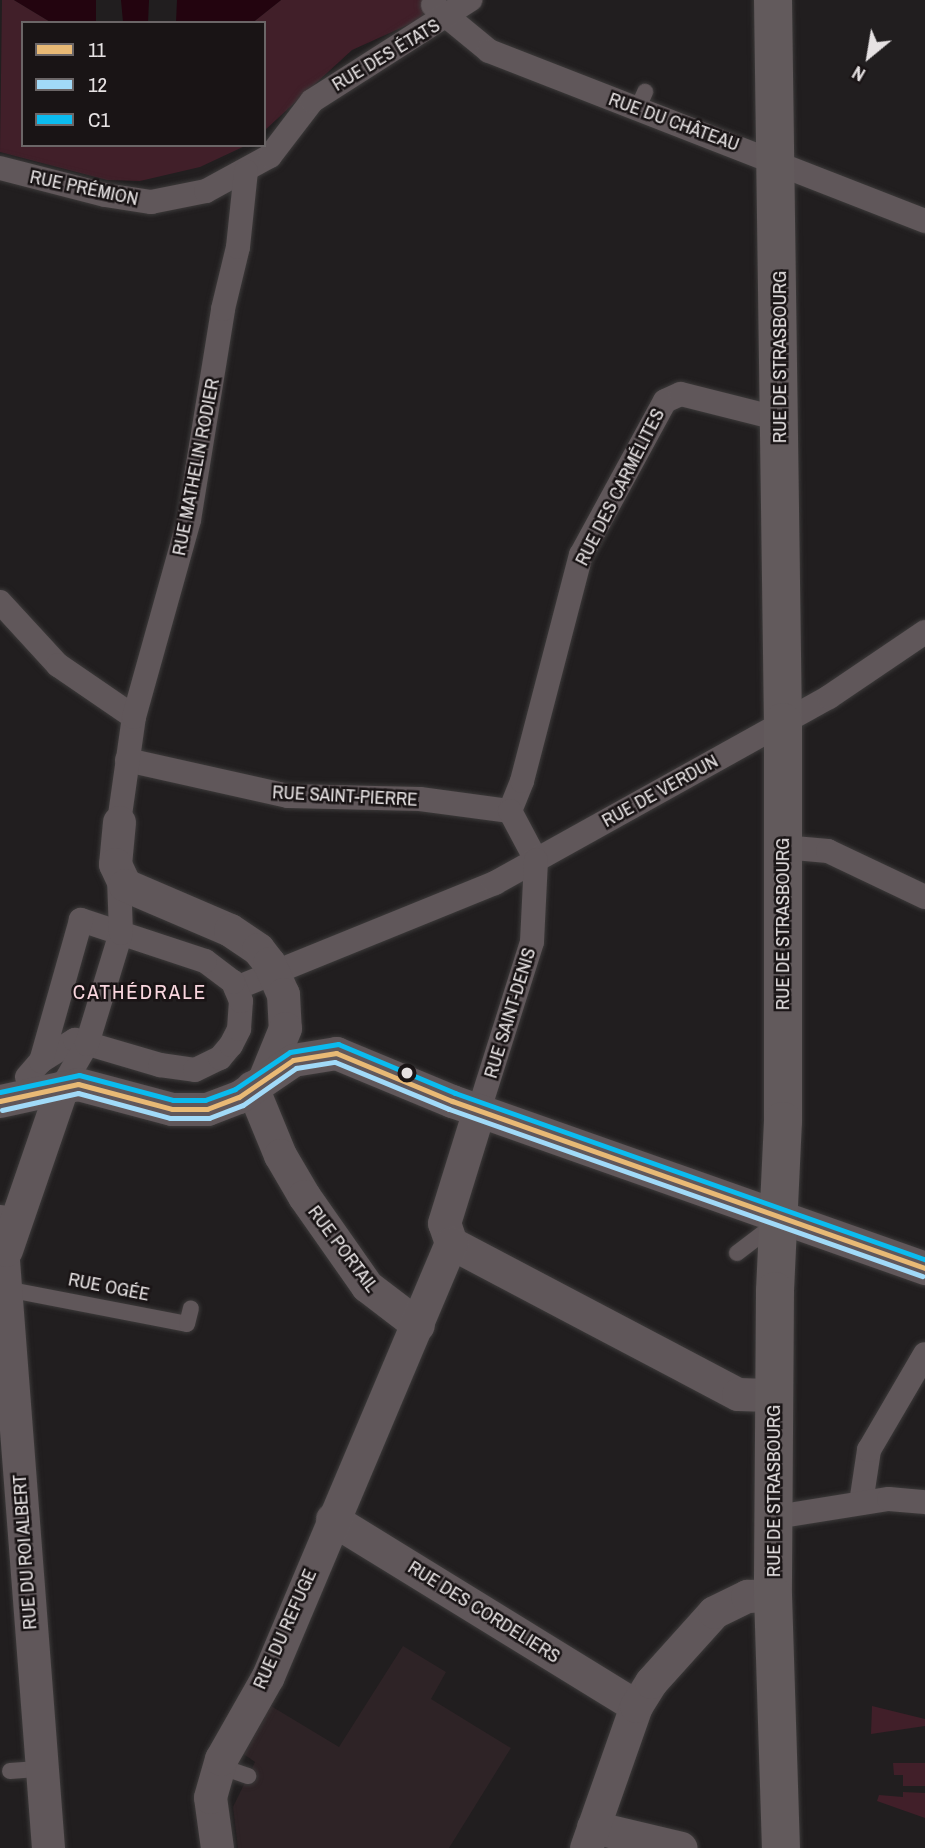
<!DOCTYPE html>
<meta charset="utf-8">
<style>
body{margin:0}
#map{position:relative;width:925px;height:1848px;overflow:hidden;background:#211e1f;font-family:"Archivo Narrow",sans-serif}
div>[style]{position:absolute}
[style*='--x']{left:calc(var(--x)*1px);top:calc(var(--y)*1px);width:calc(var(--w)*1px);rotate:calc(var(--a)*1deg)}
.built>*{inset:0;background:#2e2326}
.green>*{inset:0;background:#411f29}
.water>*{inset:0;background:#23040f}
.roads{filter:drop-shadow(0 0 2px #3c3a3a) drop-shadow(0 0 2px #3c3a3a)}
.service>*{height:16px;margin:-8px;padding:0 8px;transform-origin:8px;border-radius:8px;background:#60575a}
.pedestrian>*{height:24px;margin:-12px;padding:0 12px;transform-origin:12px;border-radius:12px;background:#60575a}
.minor>*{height:33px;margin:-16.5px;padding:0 16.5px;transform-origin:16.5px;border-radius:16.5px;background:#60575a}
.secondary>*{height:38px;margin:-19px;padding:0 19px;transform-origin:19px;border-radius:19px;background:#625a5c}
.bus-1>*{height:5px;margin:-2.5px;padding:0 2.5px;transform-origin:2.5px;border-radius:2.5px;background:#e8b975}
.bus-2>*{height:5px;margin:-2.5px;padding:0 2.5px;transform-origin:2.5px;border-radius:2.5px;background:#a1daf8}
.bus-3>*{height:5px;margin:-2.5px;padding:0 2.5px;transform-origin:2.5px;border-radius:2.5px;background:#0bbbef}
.dots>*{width:19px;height:19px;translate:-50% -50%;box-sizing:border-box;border:4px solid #191415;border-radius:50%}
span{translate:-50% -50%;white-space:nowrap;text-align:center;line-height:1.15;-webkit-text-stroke:5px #191415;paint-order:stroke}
.street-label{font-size:19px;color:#e6e2e3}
.neighbourhood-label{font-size:21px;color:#f9d6de;letter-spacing:2px}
.legend{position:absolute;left:21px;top:21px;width:245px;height:126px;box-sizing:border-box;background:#191415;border:2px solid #6b6667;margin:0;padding:9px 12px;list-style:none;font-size:21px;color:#e6e2e3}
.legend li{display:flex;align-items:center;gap:14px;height:35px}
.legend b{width:35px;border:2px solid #6b6667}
.north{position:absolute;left:834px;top:21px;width:70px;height:70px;-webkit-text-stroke:5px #191415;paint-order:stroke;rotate:210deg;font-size:19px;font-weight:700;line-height:28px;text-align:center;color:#e6e2e3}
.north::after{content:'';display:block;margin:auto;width:24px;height:32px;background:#e6e2e3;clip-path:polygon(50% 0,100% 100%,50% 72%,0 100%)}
</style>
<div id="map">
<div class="built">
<i style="clip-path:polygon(403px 1646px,446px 1672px,431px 1699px,511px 1748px,449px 1848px,238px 1848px,233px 1807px,255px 1762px,238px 1750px,266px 1703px,339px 1747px)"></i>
</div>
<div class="green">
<i style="clip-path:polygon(2px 0,14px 0,52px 23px,23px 23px,23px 145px,247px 145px,200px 167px,140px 181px,107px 180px,0 152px)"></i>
<i style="clip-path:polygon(281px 0,437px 0,423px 18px,352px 50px,264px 131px,264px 23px,252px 23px)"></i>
<i style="clip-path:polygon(872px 1706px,925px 1719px,925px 1726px,871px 1734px)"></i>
<i style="clip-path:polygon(893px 1763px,925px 1763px,925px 1786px,903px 1786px,903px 1775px,894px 1775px)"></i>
<i style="clip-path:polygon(903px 1792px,925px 1793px,925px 1818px,877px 1801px,879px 1795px,903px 1797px)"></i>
</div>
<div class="water">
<i style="clip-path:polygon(14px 0,96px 0,96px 23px,52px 23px)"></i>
<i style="clip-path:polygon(121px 0,149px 0,148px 23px,123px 22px)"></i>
<i style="clip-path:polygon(177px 0,281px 0,252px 23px,176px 23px)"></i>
</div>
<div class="roads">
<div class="service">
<i style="--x:637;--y:110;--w:20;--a:-66"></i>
<i style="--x:737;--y:1253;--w:48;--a:-37.3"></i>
<i style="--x:6;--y:1289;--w:184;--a:10.9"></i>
<i style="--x:187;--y:1324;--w:16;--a:-76"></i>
<i style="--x:219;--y:1766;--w:31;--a:19"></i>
<i style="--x:10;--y:1771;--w:31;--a:-4"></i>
</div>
<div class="pedestrian">
<i style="--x:433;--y:5;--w:72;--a:39.4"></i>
<i style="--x:489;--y:51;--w:468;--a:21.3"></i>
<i style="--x:0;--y:168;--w:108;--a:14.4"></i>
<i style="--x:105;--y:195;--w:47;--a:8.7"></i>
<i style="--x:151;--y:202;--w:56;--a:-11.3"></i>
<i style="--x:206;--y:191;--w:73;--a:-28.7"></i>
<i style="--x:270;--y:156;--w:69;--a:-52.6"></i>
<i style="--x:312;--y:101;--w:188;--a:-32.6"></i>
<i style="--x:0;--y:602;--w:86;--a:47.4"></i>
<i style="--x:58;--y:665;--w:92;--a:34.4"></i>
<i style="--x:127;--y:760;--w:165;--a:12.6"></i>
<i style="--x:288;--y:796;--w:132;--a:1.3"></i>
<i style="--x:420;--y:799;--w:91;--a:7.6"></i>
<i style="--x:510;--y:811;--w:32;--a:-68"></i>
<i style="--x:522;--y:781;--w:234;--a:-75.4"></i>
<i style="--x:581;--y:555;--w:175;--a:-61.4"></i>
<i style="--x:665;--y:401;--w:17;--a:-24"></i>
<i style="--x:681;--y:394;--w:102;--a:14.2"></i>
<i style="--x:510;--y:811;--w:55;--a:62"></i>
<i style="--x:119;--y:822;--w:106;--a:-81.9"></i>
<i style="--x:134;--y:717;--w:205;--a:-74.4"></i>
<i style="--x:189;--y:520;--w:214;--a:-80.8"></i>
<i style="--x:223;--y:309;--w:64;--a:-76.4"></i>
<i style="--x:238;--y:247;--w:76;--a:-84"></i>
<i style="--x:783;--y:847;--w:45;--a:5.1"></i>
<i style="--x:828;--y:851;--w:107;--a:25.4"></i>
<i style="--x:236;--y:988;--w:279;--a:-22.1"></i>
<i style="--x:495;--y:883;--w:382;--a:-29.1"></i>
<i style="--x:829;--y:697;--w:116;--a:-34.1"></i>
<i style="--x:27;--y:1077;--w:21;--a:-49"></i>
<i style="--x:41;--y:1061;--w:40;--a:-32"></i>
<i style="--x:75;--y:1040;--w:89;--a:16.4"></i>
<i style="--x:160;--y:1065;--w:35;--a:8"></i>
<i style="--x:195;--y:1070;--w:28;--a:-26"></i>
<i style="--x:220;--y:1058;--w:17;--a:-50"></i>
<i style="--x:231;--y:1045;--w:18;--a:-63"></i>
<i style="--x:239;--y:1029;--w:28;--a:-86"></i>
<i style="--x:241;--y:1001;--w:21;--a:-113"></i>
<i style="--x:233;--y:982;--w:35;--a:-143"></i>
<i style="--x:205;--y:961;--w:131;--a:-161.7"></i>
<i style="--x:81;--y:920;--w:147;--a:105.8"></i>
<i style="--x:62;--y:1087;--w:50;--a:-59.8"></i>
<i style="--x:87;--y:1044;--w:116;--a:-73"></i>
<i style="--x:121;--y:933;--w:55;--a:-92.1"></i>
<i style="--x:479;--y:1110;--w:176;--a:-72.5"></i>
<i style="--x:532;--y:942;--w:82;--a:-87.2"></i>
<i style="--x:861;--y:1503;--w:54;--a:-81.4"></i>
<i style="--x:869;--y:1450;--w:111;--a:-59.7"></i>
<i style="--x:776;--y:1517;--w:114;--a:-9.1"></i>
<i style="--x:889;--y:1499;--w:36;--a:5"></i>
</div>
<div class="minor">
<i style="--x:119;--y:822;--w:42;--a:95.4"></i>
<i style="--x:115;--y:864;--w:23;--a:65"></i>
<i style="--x:125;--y:885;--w:114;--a:23.2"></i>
<i style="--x:230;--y:930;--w:34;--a:34"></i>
<i style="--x:258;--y:949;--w:18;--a:52"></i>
<i style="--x:269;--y:963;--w:34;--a:66"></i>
<i style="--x:283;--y:994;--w:34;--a:87"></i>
<i style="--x:285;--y:1028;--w:53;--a:112.2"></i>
<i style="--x:252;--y:1087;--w:74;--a:67.6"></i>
<i style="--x:280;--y:1155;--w:48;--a:59.7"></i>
<i style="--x:304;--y:1196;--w:110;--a:55"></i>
<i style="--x:367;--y:1286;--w:64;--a:37.4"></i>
<i style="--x:0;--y:1101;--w:80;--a:-12.3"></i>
<i style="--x:78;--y:1084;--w:97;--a:14.9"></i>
<i style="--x:172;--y:1109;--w:35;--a:0"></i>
<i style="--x:207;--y:1109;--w:34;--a:-21"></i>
<i style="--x:239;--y:1097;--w:65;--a:-34.4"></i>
<i style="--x:293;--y:1060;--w:44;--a:-9.2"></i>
<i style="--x:336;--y:1053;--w:126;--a:22.5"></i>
<i style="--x:452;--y:1101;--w:502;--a:19.45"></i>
<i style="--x:0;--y:1221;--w:629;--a:85.62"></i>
<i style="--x:451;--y:1243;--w:324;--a:27.8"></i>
<i style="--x:738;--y:1394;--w:37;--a:2"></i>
<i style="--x:451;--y:1243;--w:21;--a:-109"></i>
<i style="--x:444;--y:1223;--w:118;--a:-72.8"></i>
<i style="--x:6;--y:1250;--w:172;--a:-71"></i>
<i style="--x:332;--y:1519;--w:357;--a:31.6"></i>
<i style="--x:593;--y:1827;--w:90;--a:13.4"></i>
<i style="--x:217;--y:1848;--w:51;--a:-97.8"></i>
<i style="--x:210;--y:1797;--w:40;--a:-74"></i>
<i style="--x:221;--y:1759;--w:95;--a:-60.5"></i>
<i style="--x:268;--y:1676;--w:470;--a:-67.1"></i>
<i style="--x:586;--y:1848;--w:151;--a:-70.6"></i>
<i style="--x:636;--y:1706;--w:28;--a:-58"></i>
<i style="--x:651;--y:1682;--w:94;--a:-48"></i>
<i style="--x:714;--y:1612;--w:37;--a:-26"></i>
<i style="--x:747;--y:1596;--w:26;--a:-2"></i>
</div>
<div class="secondary">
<i style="--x:773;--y:0;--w:722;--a:89.21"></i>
<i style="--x:783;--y:722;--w:399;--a:90"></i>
<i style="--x:783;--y:1121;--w:170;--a:92.7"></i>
<i style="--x:775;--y:1291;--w:304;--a:90.4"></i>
<i style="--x:773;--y:1595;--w:253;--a:88.2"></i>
</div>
</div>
<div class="bus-1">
<i style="--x:0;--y:1101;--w:80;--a:-12.3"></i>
<i style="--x:78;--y:1084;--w:97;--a:14.9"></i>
<i style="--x:172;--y:1109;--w:35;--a:0"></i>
<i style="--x:207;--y:1109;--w:34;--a:-21"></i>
<i style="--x:239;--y:1097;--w:65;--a:-34.4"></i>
<i style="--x:293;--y:1060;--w:44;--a:-9.2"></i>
<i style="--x:336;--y:1053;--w:126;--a:22.5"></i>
<i style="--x:452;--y:1101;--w:502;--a:19.45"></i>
</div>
<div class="bus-2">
<i style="--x:2;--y:1110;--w:78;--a:-12.6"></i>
<i style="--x:78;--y:1093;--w:95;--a:15.2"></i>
<i style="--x:170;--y:1118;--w:39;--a:0"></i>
<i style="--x:209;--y:1118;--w:36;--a:-21"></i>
<i style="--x:243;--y:1105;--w:65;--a:-34.9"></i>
<i style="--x:296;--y:1068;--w:39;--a:-9"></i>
<i style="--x:335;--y:1062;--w:123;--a:22.4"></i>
<i style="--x:449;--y:1109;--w:502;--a:19.45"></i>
</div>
<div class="bus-3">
<i style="--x:0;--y:1092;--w:81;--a:-12.1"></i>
<i style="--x:79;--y:1075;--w:97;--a:14.9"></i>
<i style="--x:173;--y:1100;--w:32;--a:0"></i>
<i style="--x:205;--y:1100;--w:32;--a:-20"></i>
<i style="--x:235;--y:1089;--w:66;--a:-33.9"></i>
<i style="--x:290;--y:1052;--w:49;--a:-9.5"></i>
<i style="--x:338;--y:1044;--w:127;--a:22.7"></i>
<i style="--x:455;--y:1093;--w:498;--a:19.5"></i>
</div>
<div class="dots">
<i style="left:407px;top:1073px;background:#e6e2e3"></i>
</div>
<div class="street-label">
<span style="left:386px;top:55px;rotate:-31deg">RUE DES ÉTATS</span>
<span style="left:674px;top:122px;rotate:20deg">RUE DU CHÂTEAU</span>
<span style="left:84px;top:188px;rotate:12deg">RUE PRÉMION</span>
<span style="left:780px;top:357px;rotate:-90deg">RUE DE STRASBOURG</span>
<span style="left:196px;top:467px;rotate:-79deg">RUE MATHELIN RODIER</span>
<span style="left:620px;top:487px;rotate:-63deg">RUE DES CARMÉLITES</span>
<span style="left:660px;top:791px;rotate:-29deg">RUE DE VERDUN</span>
<span style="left:345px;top:796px;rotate:3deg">RUE SAINT-PIERRE</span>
<span style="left:783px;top:924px;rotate:-90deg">RUE DE STRASBOURG</span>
<span style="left:510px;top:1013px;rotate:-73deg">RUE SAINT-DENIS</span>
<span style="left:343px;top:1249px;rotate:53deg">RUE PORTAIL</span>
<span style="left:109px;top:1287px;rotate:11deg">RUE OGÉE</span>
<span style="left:774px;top:1491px;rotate:-90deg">RUE DE STRASBOURG</span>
<span style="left:25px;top:1552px;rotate:-94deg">RUE DU ROI ALBERT</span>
<span style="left:484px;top:1612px;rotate:32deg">RUE DES CORDELIERS</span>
<span style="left:285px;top:1629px;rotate:-66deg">RUE DU REFUGE</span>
</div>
<div class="neighbourhood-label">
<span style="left:140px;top:992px">CATHÉDRALE</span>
</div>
<ul class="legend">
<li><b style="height:9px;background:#e8b975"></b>11</li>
<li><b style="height:9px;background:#a1daf8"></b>12</li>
<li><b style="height:9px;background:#0bbbef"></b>C1</li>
</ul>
<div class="north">N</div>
</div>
